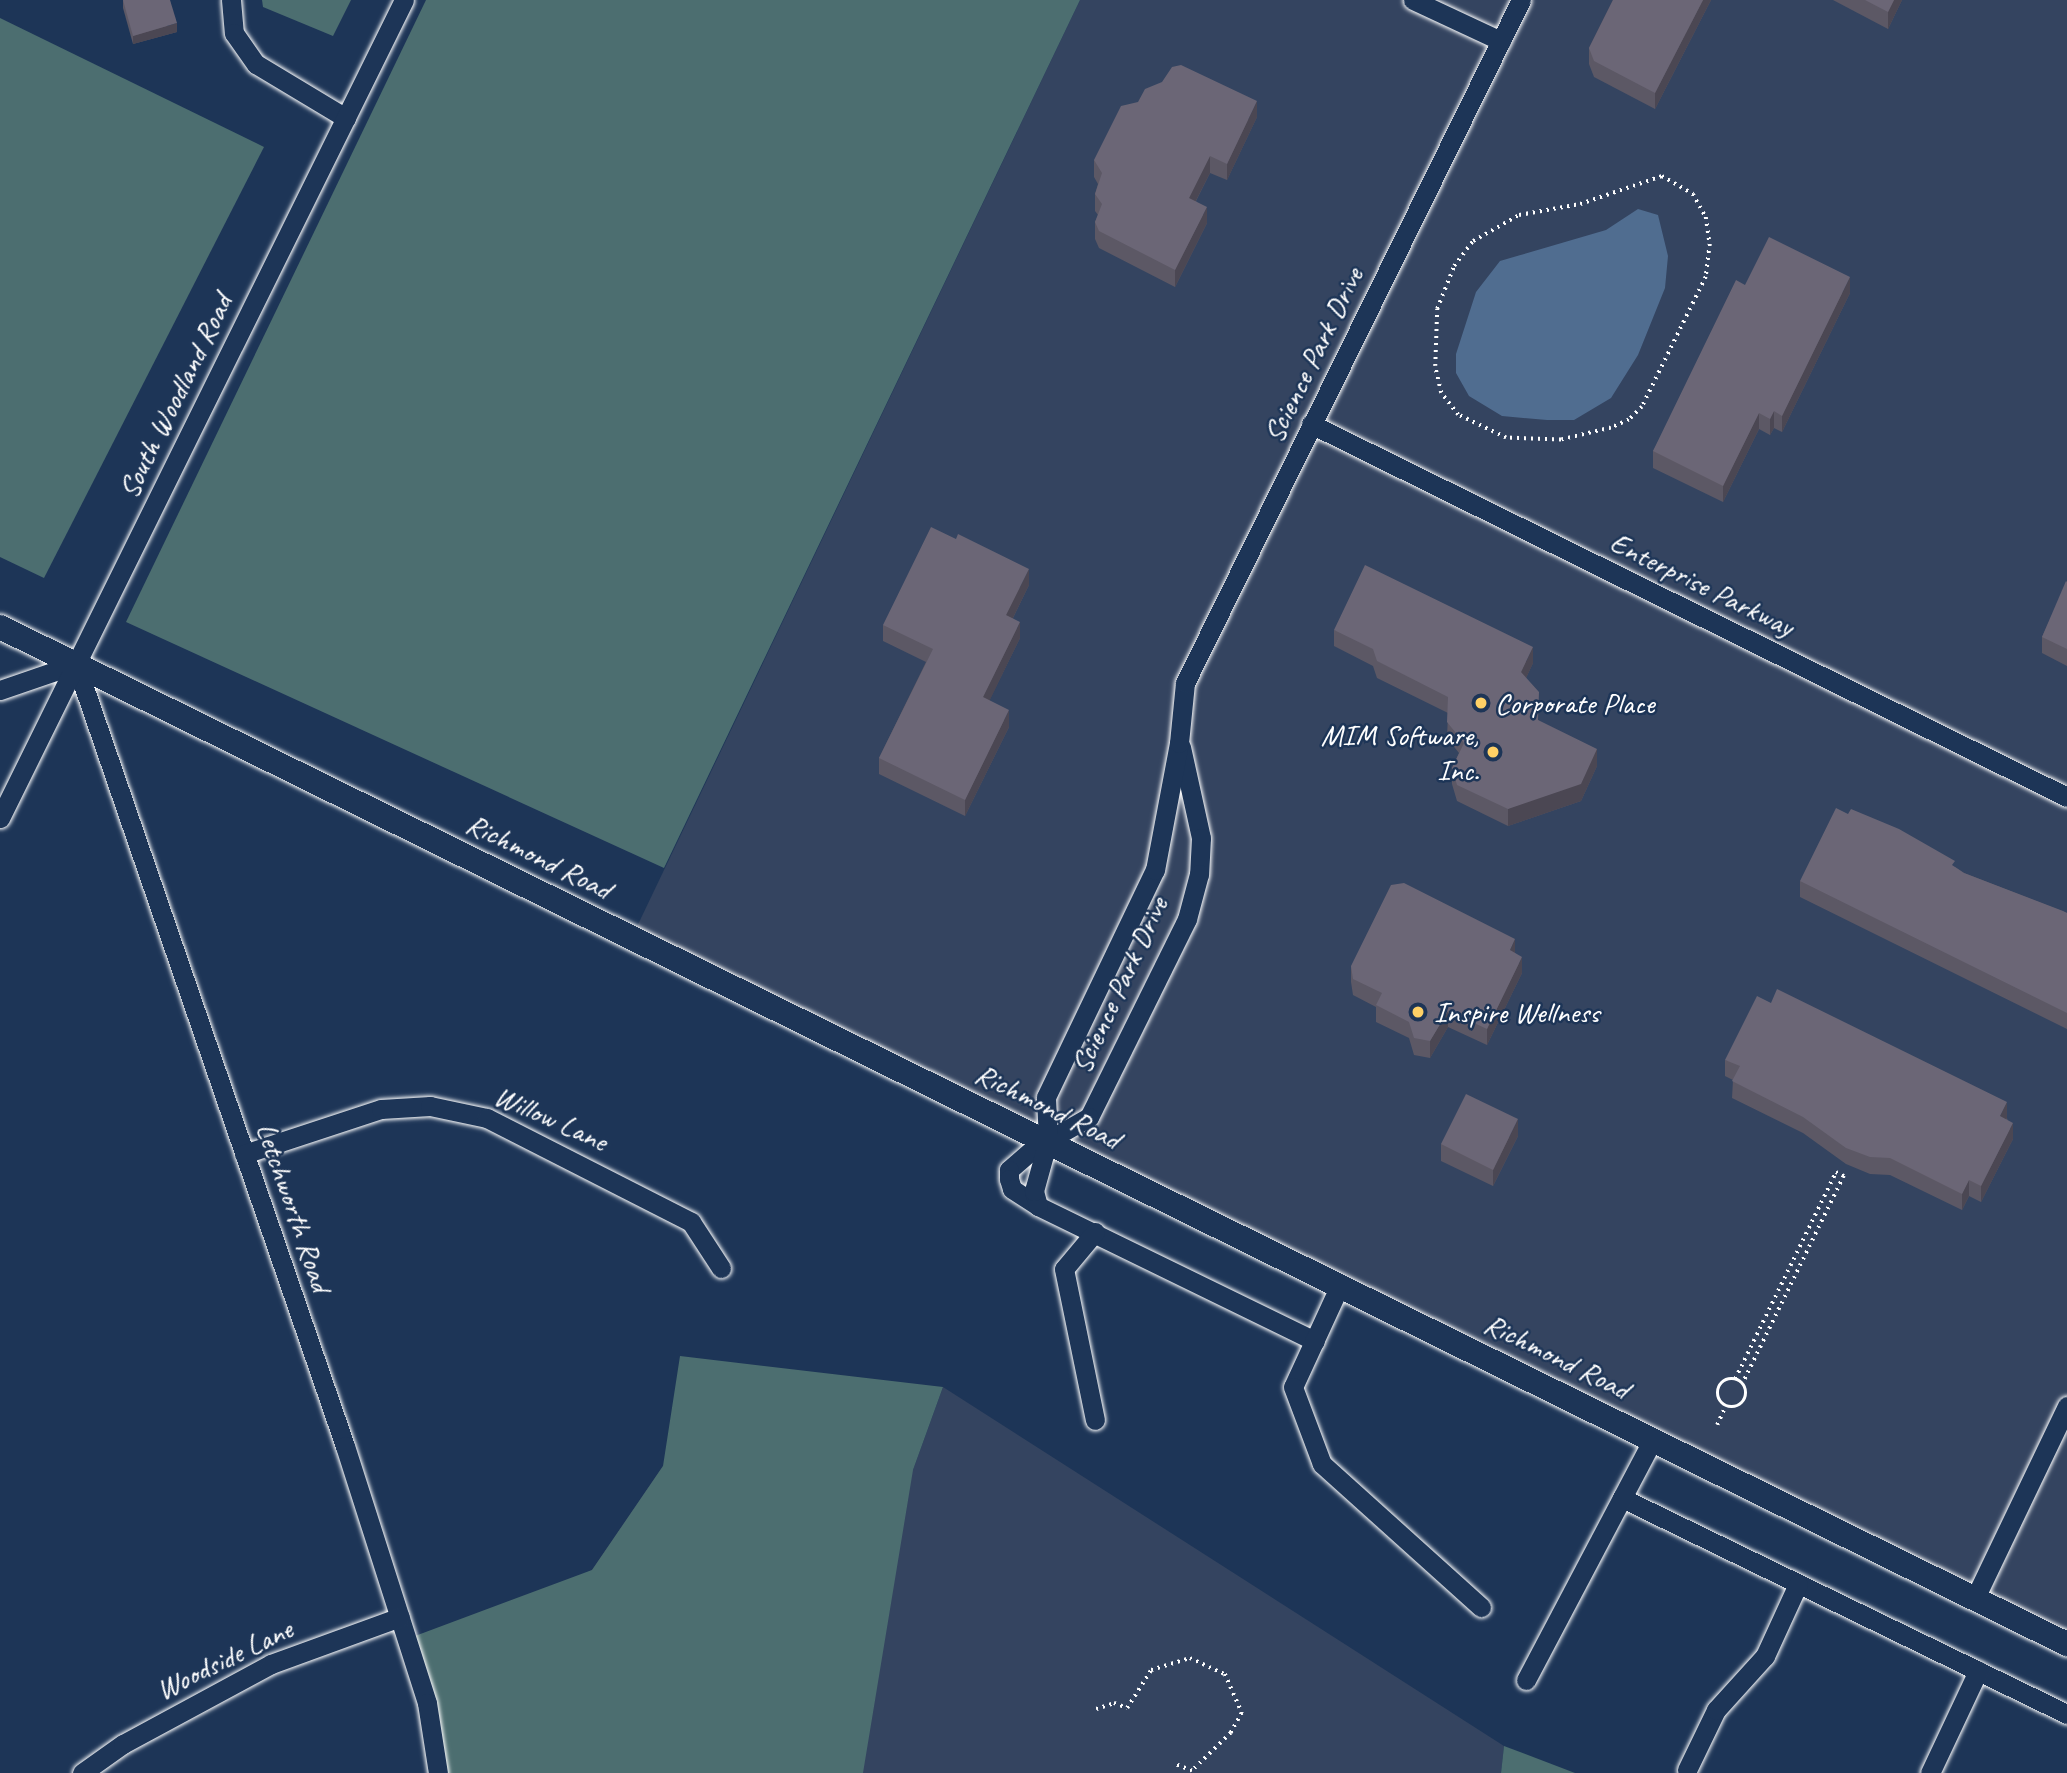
<!DOCTYPE html>
<style>
body{margin:0}
#map{position:relative;width:2067px;height:1773px;overflow:hidden;background:#1d3557;font-family:Caveat,sans-serif}
div>[style]{position:absolute}
[style*='--x']{left:calc(var(--x)*1px);top:calc(var(--y)*1px);width:calc(var(--w)*1px);rotate:calc(var(--a)*1deg)}
.built>*{inset:0;background:#344460}
.green>*{inset:0;background:#4c6e70}
.water>*{inset:0;background:#506d90}
.path>*{height:3.5px;margin-top:-1.75px;transform-origin:0;background:repeating-linear-gradient(90deg,#fff 0 2px,transparent 0 7px)}
.path>.ring{margin:-1.75px;padding:0;box-sizing:content-box;background:none;border:3.5px solid #fff;border-radius:50%}
.roads{filter:drop-shadow(0 0 2px #fff) drop-shadow(0 0 2px #fff)}
.minor>*{height:19px;margin:-9.5px;padding:0 9.5px;transform-origin:9.5px;border-radius:9.5px;background:#1d3557}
.major>*{height:24px;margin:-12px;padding:0 12px;transform-origin:12px;border-radius:12px;background:#1d3557}
.wall>*{inset:0;background:#5c5865}
.shaded-wall>*{inset:0;background:#4b4753}
.building>*{inset:0;background:#6b6676}
.dots>*{width:19px;height:19px;translate:-50% -50%;box-sizing:border-box;border:4px solid #1d3557;border-radius:50%}
span{translate:-50% -50%;white-space:nowrap;text-align:center;line-height:1.15;-webkit-text-stroke:5px #1d3557;paint-order:stroke}
.street-label{font-size:30px;color:#fff}
.poi-label{font-size:30px;color:#fff}
.left{translate:0 -50%;text-align:left}
.right{translate:-100% -50%;text-align:right}
</style>
<div id="map">
<div class="built">
<i style="clip-path:polygon(1080px 0,2067px 0,2067px 1644px,632px 937px)"></i>
<i style="clip-path:polygon(943px 1387px,1504px 1746px,1501px 1773px,483px 1773px,474px 1624px,592px 1570px,663px 1466px,913px 1470px)"></i>
</div>
<div class="green">
<i style="clip-path:polygon(262px 0,351px 0,333px 36px,263px 7px)"></i>
<i style="clip-path:polygon(426px 0,1080px 0,664px 868px,126px 622px)"></i>
<i style="clip-path:polygon(0 18px,264px 147px,44px 578px,0 557px)"></i>
<i style="clip-path:polygon(680px 1356px,943px 1387px,913px 1470px,863px 1773px,438px 1773px,407px 1639px,592px 1570px,663px 1466px)"></i>
<i style="clip-path:polygon(1504px 1746px,1575px 1773px,1501px 1773px)"></i>
</div>
<div class="water">
<i style="clip-path:polygon(1638px 209px,1658px 215px,1668px 256px,1665px 288px,1638px 355px,1611px 398px,1574px 420px,1547px 420px,1502px 416px,1469px 396px,1456px 373px,1456px 354px,1476px 292px,1500px 261px,1606px 230px)"></i>
</div>
<div class="path">
<i style="--x:1662;--y:176;--w:36;--a:30"></i>
<i style="--x:1693;--y:194;--w:26;--a:61"></i>
<i style="--x:1706;--y:217;--w:27;--a:82"></i>
<i style="--x:1710;--y:244;--w:33;--a:97"></i>
<i style="--x:1706;--y:277;--w:145;--a:116.2"></i>
<i style="--x:1642;--y:407;--w:18;--a:135"></i>
<i style="--x:1629;--y:420;--w:20;--a:156"></i>
<i style="--x:1611;--y:428;--w:51;--a:166.5"></i>
<i style="--x:1561;--y:440;--w:55;--a:-177.9"></i>
<i style="--x:1506;--y:438;--w:53;--a:-154.4"></i>
<i style="--x:1458;--y:415;--w:28;--a:-128"></i>
<i style="--x:1441;--y:393;--w:28;--a:-103"></i>
<i style="--x:1435;--y:366;--w:57;--a:-88"></i>
<i style="--x:1437;--y:309;--w:46;--a:-68.4"></i>
<i style="--x:1454;--y:266;--w:31;--a:-53"></i>
<i style="--x:1473;--y:241;--w:53;--a:-29.5"></i>
<i style="--x:1519;--y:215;--w:62;--a:-10.2"></i>
<i style="--x:1580;--y:204;--w:87;--a:-18.9"></i>
<i class="ring" style="left:1718px;top:1379px;width:24.5px;height:24.5px"></i>
<i style="--x:1735;--y:1379;--w:230;--a:-64"></i>
<i style="--x:1836;--y:1172;--w:9;--a:27"></i>
<i style="--x:1844;--y:1176;--w:230;--a:116"></i>
<i style="--x:1717;--y:1425;--w:22;--a:-66"></i>
<i style="--x:1096;--y:1709;--w:19;--a:-18"></i>
<i style="--x:1114;--y:1703;--w:14;--a:21"></i>
<i style="--x:1127;--y:1708;--w:45;--a:-57.7"></i>
<i style="--x:1151;--y:1670;--w:41;--a:-17.1"></i>
<i style="--x:1190;--y:1658;--w:38;--a:25"></i>
<i style="--x:1225;--y:1674;--w:43;--a:66.4"></i>
<i style="--x:1242;--y:1713;--w:23;--a:119"></i>
<i style="--x:1231;--y:1733;--w:54;--a:135.7"></i>
<i style="--x:1192;--y:1771;--w:17;--a:-159"></i>
</div>
<div class="roads">
<div class="minor">
<i style="--x:231;--y:0;--w:33;--a:85"></i>
<i style="--x:234;--y:33;--w:38;--a:55"></i>
<i style="--x:256;--y:64;--w:105;--a:31"></i>
<i style="--x:1413;--y:0;--w:97;--a:25"></i>
<i style="--x:1311;--y:424;--w:843;--a:26.26"></i>
<i style="--x:76;--y:664;--w:827;--a:71.02"></i>
<i style="--x:345;--y:1446;--w:270;--a:72.3"></i>
<i style="--x:427;--y:1703;--w:71;--a:81.1"></i>
<i style="--x:0;--y:690;--w:80;--a:-18.9"></i>
<i style="--x:1181;--y:747;--w:93;--a:77.6"></i>
<i style="--x:1201;--y:838;--w:36;--a:93"></i>
<i style="--x:1199;--y:874;--w:47;--a:104.9"></i>
<i style="--x:1187;--y:919;--w:221;--a:116.3"></i>
<i style="--x:1089;--y:1117;--w:64;--a:150.3"></i>
<i style="--x:1033;--y:1149;--w:32;--a:139"></i>
<i style="--x:1009;--y:1170;--w:9;--a:90"></i>
<i style="--x:1009;--y:1179;--w:10;--a:73"></i>
<i style="--x:1012;--y:1189;--w:31;--a:33"></i>
<i style="--x:1038;--y:1206;--w:308;--a:26"></i>
<i style="--x:0;--y:818;--w:912;--a:-63.72"></i>
<i style="--x:244;--y:1154;--w:144;--a:-18.2"></i>
<i style="--x:381;--y:1109;--w:49;--a:-3.5"></i>
<i style="--x:430;--y:1106;--w:58;--a:11.9"></i>
<i style="--x:487;--y:1118;--w:229;--a:27"></i>
<i style="--x:691;--y:1222;--w:55;--a:56.9"></i>
<i style="--x:1038;--y:1206;--w:16;--a:-105"></i>
<i style="--x:1034;--y:1191;--w:53;--a:-74.6"></i>
<i style="--x:1048;--y:1140;--w:43;--a:-92.7"></i>
<i style="--x:1046;--y:1097;--w:252;--a:-64.4"></i>
<i style="--x:1155;--y:870;--w:129;--a:-79.3"></i>
<i style="--x:1179;--y:743;--w:60;--a:-84.3"></i>
<i style="--x:1185;--y:683;--w:761;--a:-63.81"></i>
<i style="--x:1095;--y:1232;--w:48;--a:130"></i>
<i style="--x:1064;--y:1269;--w:154;--a:78.4"></i>
<i style="--x:1340;--y:1285;--w:112;--a:114.7"></i>
<i style="--x:1293;--y:1387;--w:82;--a:69.4"></i>
<i style="--x:1322;--y:1464;--w:214;--a:42"></i>
<i style="--x:1622;--y:1498;--w:495;--a:25.9"></i>
<i style="--x:1975;--y:1598;--w:213;--a:-64.4"></i>
<i style="--x:1526;--y:1680;--w:272;--a:-62.2"></i>
<i style="--x:1687;--y:1770;--w:67;--a:-64.2"></i>
<i style="--x:1716;--y:1710;--w:73;--a:-47.8"></i>
<i style="--x:1765;--y:1656;--w:79;--a:-65.4"></i>
<i style="--x:82;--y:1773;--w:50;--a:-35.3"></i>
<i style="--x:123;--y:1744;--w:168;--a:-28.4"></i>
<i style="--x:271;--y:1664;--w:137;--a:-20"></i>
<i style="--x:1930;--y:1773;--w:113;--a:-64.8"></i>
</div>
<div class="major">
<i style="--x:0;--y:627;--w:2304;--a:26.2"></i>
</div>
</div>
<div class="wall">
<i style="clip-path:polygon(123px 0,177px 32px,133px 44px,123px 8px)"></i>
<i style="clip-path:polygon(1613px 0,1711px 0,1655px 109px,1594px 77px,1589px 64px,1589px 48px)"></i>
<i style="clip-path:polygon(1833px 0,1902px 0,1888px 29px)"></i>
<i style="clip-path:polygon(1257px 117px,1227px 180px,1210px 173px,1196px 201px,1207px 223px,1175px 287px,1099px 248px,1095px 239px,1095px 222px,1098px 215px,1095px 211px,1095px 194px,1098px 184px,1094px 177px,1094px 160px)"></i>
<i style="clip-path:polygon(1745px 285px,1850px 293px,1782px 432px,1774px 428px,1770px 435px,1759px 429px,1723px 502px,1653px 468px,1653px 451px)"></i>
<i style="clip-path:polygon(2067px 582px,2067px 666px,2042px 653px,2042px 637px)"></i>
<i style="clip-path:polygon(1029px 585px,1013px 618px,1020px 638px,989px 701px,1009px 727px,965px 816px,879px 774px,879px 758px,926px 662px,883px 641px,883px 625px)"></i>
<i style="clip-path:polygon(1334px 630px,1533px 663px,1526px 678px,1538px 720px,1597px 766px,1581px 801px,1508px 826px,1457px 801px,1452px 784px,1452px 768px,1459px 753px,1447px 738px,1448px 713px,1377px 678px,1373px 666px,1334px 646px)"></i>
<i style="clip-path:polygon(1955px 867px,1964px 873px,2067px 913px,2067px 1029px,1800px 897px,1800px 881px)"></i>
<i style="clip-path:polygon(1515px 953px,1522px 973px,1487px 1045px,1448px 1027px,1430px 1058px,1414px 1055px,1409px 1038px,1376px 1022px,1376px 1007px,1353px 995px,1351px 982px,1351px 966px)"></i>
<i style="clip-path:polygon(1725px 1060px,2007px 1118px,2013px 1139px,1981px 1202px,1969px 1196px,1962px 1210px,1890px 1175px,1870px 1174px,1846px 1164px,1803px 1133px,1732px 1098px,1733px 1080px,1725px 1076px)"></i>
<i style="clip-path:polygon(1518px 1136px,1493px 1186px,1441px 1161px,1441px 1144px)"></i>
</div>
<div class="shaded-wall">
<i style="clip-path:polygon(1703px 0,1711px 0,1655px 109px,1655px 93px)"></i>
<i style="clip-path:polygon(1894px 0,1902px 0,1888px 29px,1888px 12px)"></i>
<i style="clip-path:polygon(177px 23px,177px 32px,133px 44px,133px 36px)"></i>
<i style="clip-path:polygon(1257px 101px,1257px 117px,1227px 180px,1227px 164px)"></i>
<i style="clip-path:polygon(1210px 156px,1210px 173px,1189px 214px,1189px 198px)"></i>
<i style="clip-path:polygon(1207px 207px,1207px 223px,1175px 287px,1175px 270px)"></i>
<i style="clip-path:polygon(1850px 277px,1850px 293px,1782px 432px,1782px 416px)"></i>
<i style="clip-path:polygon(1774px 411px,1774px 428px,1770px 435px,1770px 419px)"></i>
<i style="clip-path:polygon(1759px 413px,1759px 429px,1723px 502px,1723px 486px)"></i>
<i style="clip-path:polygon(1029px 569px,1029px 585px,1006px 632px,1006px 615px)"></i>
<i style="clip-path:polygon(1020px 622px,1020px 638px,983px 714px,983px 697px)"></i>
<i style="clip-path:polygon(1533px 647px,1533px 663px,1521px 689px,1521px 672px)"></i>
<i style="clip-path:polygon(1009px 710px,1009px 727px,965px 816px,965px 800px)"></i>
<i style="clip-path:polygon(1597px 749px,1597px 766px,1581px 801px,1508px 826px,1508px 809px)"></i>
<i style="clip-path:polygon(1515px 939px,1515px 956px,1510px 950px)"></i>
<i style="clip-path:polygon(1522px 957px,1522px 973px,1487px 1045px,1487px 1029px)"></i>
<i style="clip-path:polygon(1448px 1011px,1448px 1027px,1430px 1058px,1430px 1041px)"></i>
<i style="clip-path:polygon(2007px 1102px,2007px 1118px,2000px 1133px,2000px 1116px)"></i>
<i style="clip-path:polygon(1518px 1119px,1518px 1136px,1493px 1186px,1493px 1170px)"></i>
<i style="clip-path:polygon(2013px 1123px,2013px 1139px,1981px 1202px,1981px 1186px)"></i>
<i style="clip-path:polygon(1969px 1180px,1969px 1196px,1962px 1210px,1962px 1194px)"></i>
</div>
<div class="building">
<i style="clip-path:polygon(123px 0,170px 0,177px 23px,133px 36px)"></i>
<i style="clip-path:polygon(1613px 0,1703px 0,1655px 93px,1594px 61px,1589px 48px)"></i>
<i style="clip-path:polygon(1865px 0,1894px 0,1888px 12px)"></i>
<i style="clip-path:polygon(1181px 65px,1257px 101px,1227px 164px,1210px 156px,1189px 198px,1207px 207px,1175px 270px,1099px 231px,1095px 222px,1102px 204px,1095px 194px,1102px 173px,1094px 160px,1121px 106px,1138px 102px,1145px 89px,1162px 82px,1172px 67px)"></i>
<i style="clip-path:polygon(1769px 237px,1850px 277px,1782px 416px,1774px 411px,1770px 419px,1759px 413px,1723px 486px,1653px 451px,1736px 280px,1745px 285px)"></i>
<i style="clip-path:polygon(931px 527px,956px 539px,958px 534px,1029px 569px,1006px 615px,1020px 622px,983px 697px,1009px 710px,965px 800px,879px 758px,933px 649px,883px 625px)"></i>
<i style="clip-path:polygon(1365px 565px,1533px 647px,1521px 672px,1539px 692px,1538px 720px,1597px 749px,1581px 784px,1508px 809px,1457px 785px,1452px 768px,1464px 743px,1447px 722px,1448px 697px,1377px 661px,1373px 649px,1334px 630px)"></i>
<i style="clip-path:polygon(2066px 581px,2067px 582px,2067px 649px,2042px 637px)"></i>
<i style="clip-path:polygon(1836px 808px,1848px 814px,1851px 809px,1899px 829px,1955px 861px,1952px 865px,1964px 873px,2063px 911px,2067px 913px,2067px 1013px,1800px 881px)"></i>
<i style="clip-path:polygon(1404px 883px,1515px 939px,1510px 950px,1522px 957px,1487px 1029px,1448px 1011px,1430px 1041px,1414px 1038px,1409px 1022px,1376px 1005px,1382px 993px,1353px 979px,1351px 966px,1391px 885px)"></i>
<i style="clip-path:polygon(1777px 989px,2007px 1102px,2000px 1116px,2013px 1123px,1981px 1186px,1969px 1180px,1962px 1194px,1890px 1158px,1870px 1157px,1846px 1148px,1803px 1117px,1732px 1081px,1740px 1066px,1725px 1060px,1757px 996px,1771px 1003px)"></i>
<i style="clip-path:polygon(1466px 1094px,1518px 1119px,1493px 1170px,1441px 1144px)"></i>
</div>
<div class="dots">
<i style="left:1481px;top:703px;background:#ffd166"></i>
<i style="left:1493px;top:752px;background:#ffd166"></i>
<i style="left:1418px;top:1012px;background:#ffd166"></i>
</div>
<div class="street-label">
<span style="left:1313px;top:355px;rotate:-64deg">Science Park Drive</span>
<span style="left:175px;top:396px;rotate:-64deg">South Woodland Road</span>
<span style="left:1702px;top:584px;rotate:26deg">Enterprise Parkway</span>
<span style="left:539px;top:856px;rotate:26deg">Richmond Road</span>
<span style="left:1119px;top:985px;rotate:-65deg">Science Park Drive</span>
<span style="left:1048px;top:1106px;rotate:26deg">Richmond Road</span>
<span style="left:551px;top:1118px;rotate:24deg">Willow Lane</span>
<span style="left:294px;top:1207px;rotate:71deg">Letchworth Road</span>
<span style="left:1557px;top:1356px;rotate:26deg">Richmond Road</span>
<span style="left:224px;top:1659px;rotate:-26deg">Woodside Lane</span>
</div>
<div class="poi-label">
<span class="left" style="left:1495px;top:703px">Corporate Place</span>
<span class="right" style="left:1479px;top:752px">MIM Software,<br>Inc.</span>
<span class="left" style="left:1434px;top:1012px">Inspire Wellness</span>
</div>
</div>
